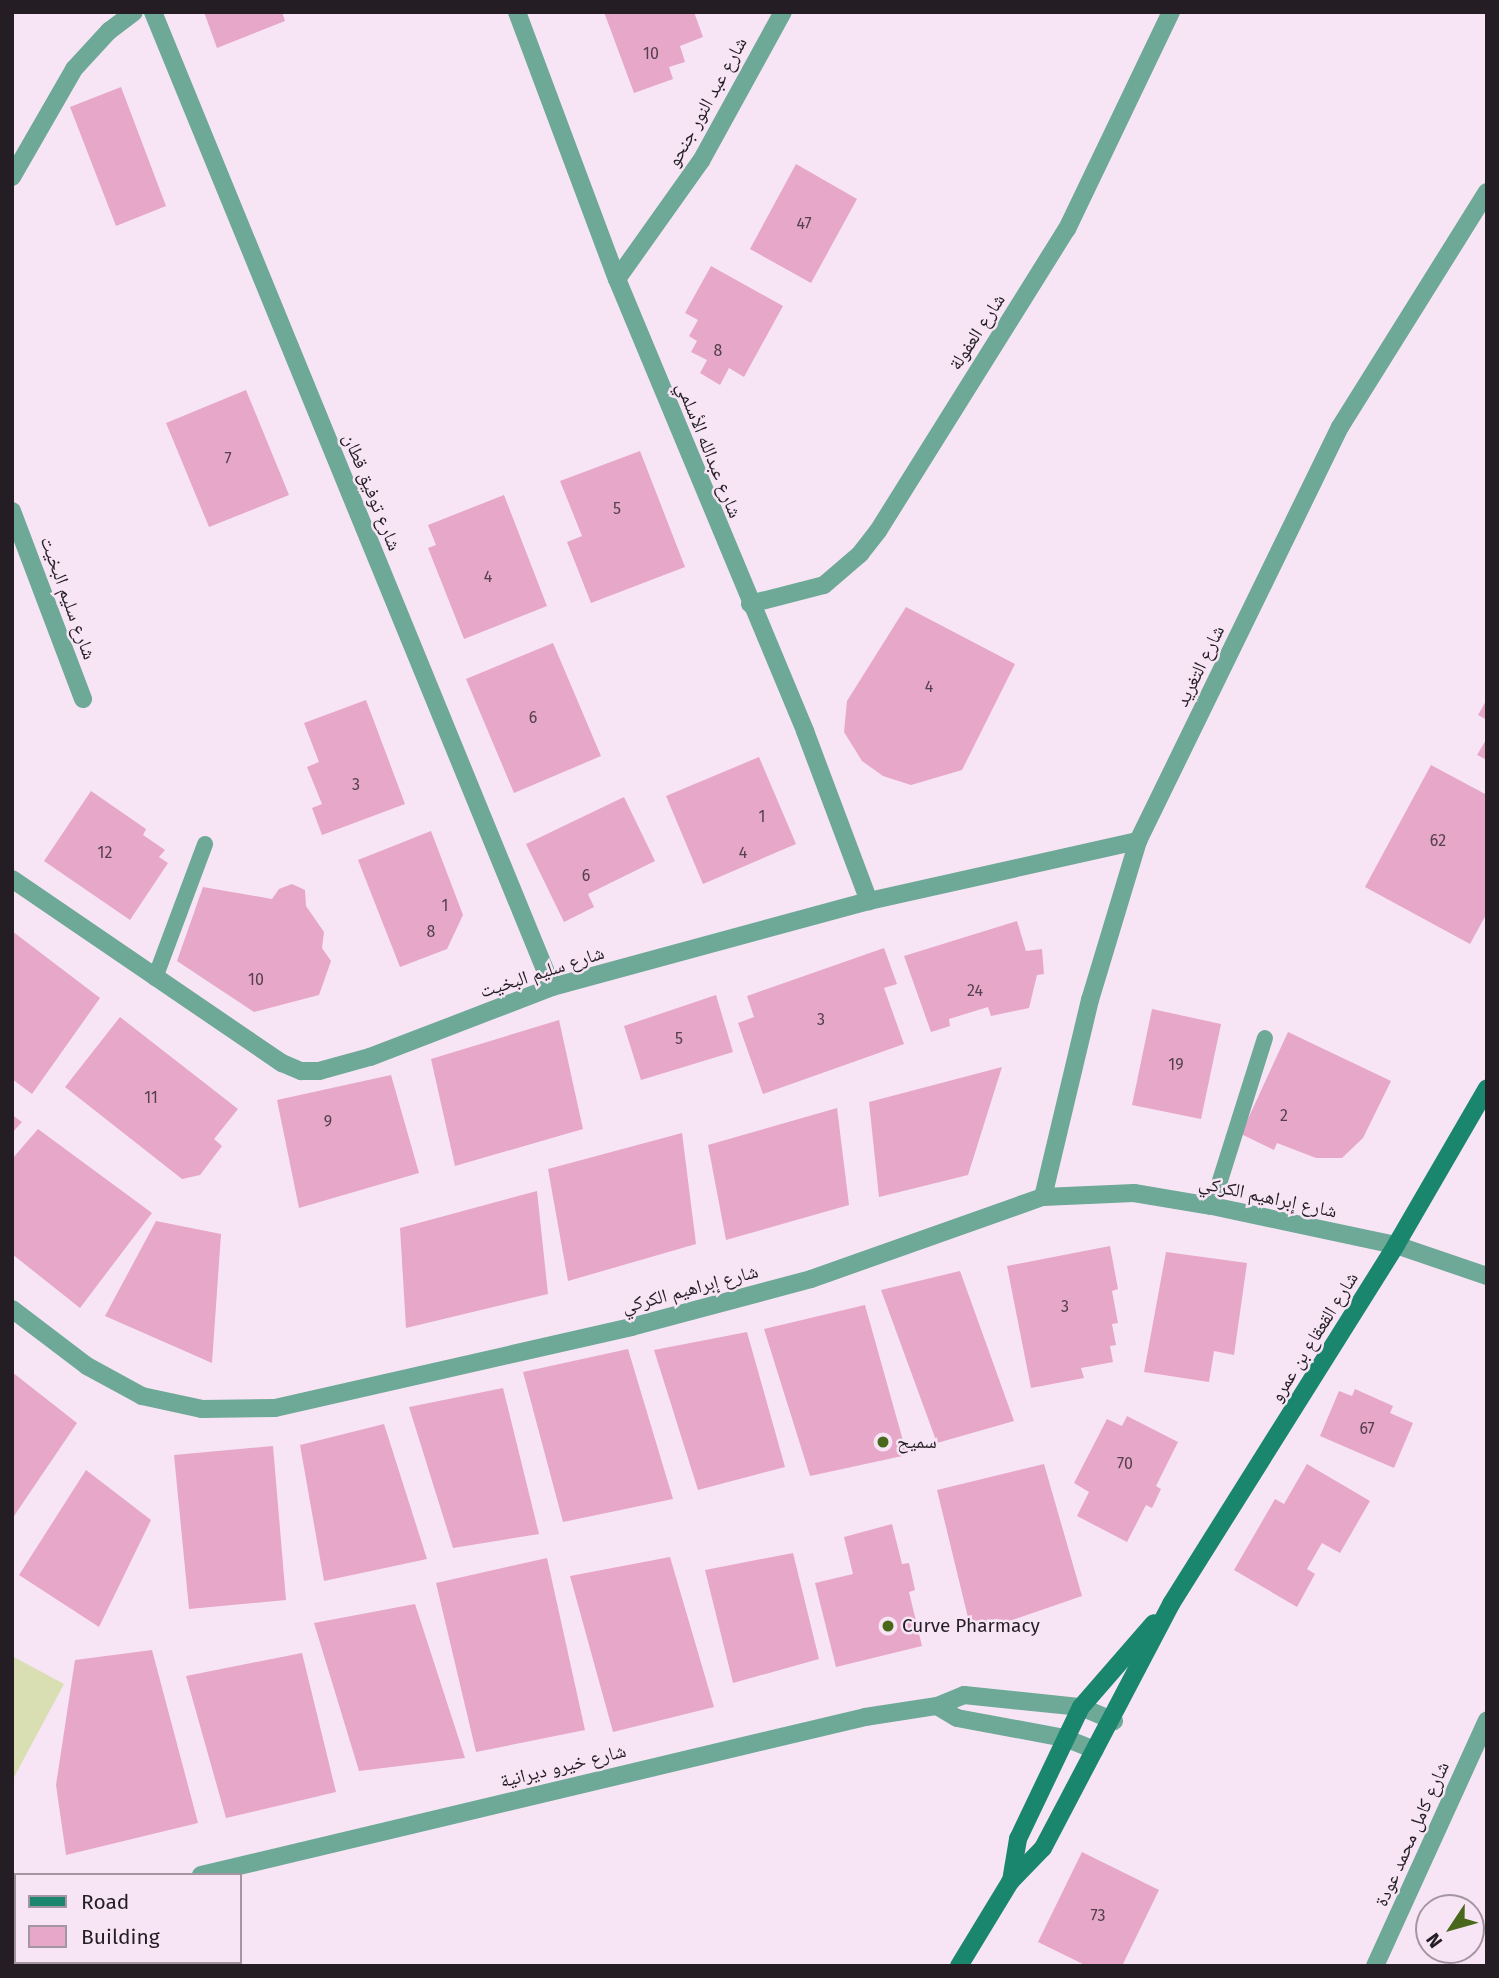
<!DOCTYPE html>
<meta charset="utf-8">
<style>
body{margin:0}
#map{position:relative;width:1499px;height:1978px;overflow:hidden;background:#f7e5f6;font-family:"Fira Sans","Noto Naskh Arabic",sans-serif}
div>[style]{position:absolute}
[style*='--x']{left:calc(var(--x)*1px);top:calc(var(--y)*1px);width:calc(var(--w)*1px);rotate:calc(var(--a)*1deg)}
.green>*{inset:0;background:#d9dfb2}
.building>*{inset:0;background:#e7a7c8}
.lane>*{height:16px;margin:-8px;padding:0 8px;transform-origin:8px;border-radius:8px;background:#6ea897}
.street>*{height:18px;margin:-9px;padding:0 9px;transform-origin:9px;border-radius:9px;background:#6ea897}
.secondary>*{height:18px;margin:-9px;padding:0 9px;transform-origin:9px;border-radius:9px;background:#1a866e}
.dots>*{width:19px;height:19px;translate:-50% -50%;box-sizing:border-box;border:4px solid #f7e5f6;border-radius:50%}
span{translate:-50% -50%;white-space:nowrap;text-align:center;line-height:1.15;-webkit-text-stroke:5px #f7e5f6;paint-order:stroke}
.number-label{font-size:16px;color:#55404d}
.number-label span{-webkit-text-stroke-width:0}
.street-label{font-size:19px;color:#241e24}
.poi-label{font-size:19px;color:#241e24}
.left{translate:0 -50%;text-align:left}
.frame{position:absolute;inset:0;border:14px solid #241e24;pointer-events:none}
.legend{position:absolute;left:14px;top:1873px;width:228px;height:91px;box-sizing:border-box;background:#f7e5f6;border:2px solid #a395a2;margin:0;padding:9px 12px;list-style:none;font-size:21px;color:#241e24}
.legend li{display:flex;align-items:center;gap:14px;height:35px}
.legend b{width:35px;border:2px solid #a395a2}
.north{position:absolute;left:1415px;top:1894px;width:70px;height:70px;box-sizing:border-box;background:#f7e5f6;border:2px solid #a395a2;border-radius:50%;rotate:234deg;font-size:19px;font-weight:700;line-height:28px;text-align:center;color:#241e24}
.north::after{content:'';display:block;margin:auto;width:24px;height:32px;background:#4a681b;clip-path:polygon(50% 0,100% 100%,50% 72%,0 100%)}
</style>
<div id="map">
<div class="green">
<i style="clip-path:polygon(12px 1656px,64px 1684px,12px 1781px)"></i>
</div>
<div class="building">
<i style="clip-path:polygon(204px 12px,282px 12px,285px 21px,217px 48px)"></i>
<i style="clip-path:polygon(604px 12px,694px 12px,703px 37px,680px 46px,685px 62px,669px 67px,673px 79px,634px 93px)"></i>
<i style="clip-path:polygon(121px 87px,166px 206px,116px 226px,70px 107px)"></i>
<i style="clip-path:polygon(796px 164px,857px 199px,811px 283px,750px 249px)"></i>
<i style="clip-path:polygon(711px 266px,783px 306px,744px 377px,729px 368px,720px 385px,700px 373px,707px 360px,691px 352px,697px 341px,689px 336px,698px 320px,685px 313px)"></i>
<i style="clip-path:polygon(246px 390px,289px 495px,209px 527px,166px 423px)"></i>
<i style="clip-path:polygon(640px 451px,685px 567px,591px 603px,567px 542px,582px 536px,560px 481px)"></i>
<i style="clip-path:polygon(504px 495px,547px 606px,464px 639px,428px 548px,436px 545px,428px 525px)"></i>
<i style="clip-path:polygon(906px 607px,1015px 664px,962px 770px,911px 785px,883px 776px,862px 761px,844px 732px,847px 701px)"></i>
<i style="clip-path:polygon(553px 643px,601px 756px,514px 793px,466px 679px)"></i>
<i style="clip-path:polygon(1487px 699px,1487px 720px,1478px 715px)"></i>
<i style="clip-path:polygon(366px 700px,405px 804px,322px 835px,312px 808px,322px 804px,307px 767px,319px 762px,304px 723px)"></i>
<i style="clip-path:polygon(1487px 738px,1487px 760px,1477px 755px)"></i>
<i style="clip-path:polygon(759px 757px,796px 844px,703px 884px,666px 796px)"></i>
<i style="clip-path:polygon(1431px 765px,1487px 795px,1487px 913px,1470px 944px,1365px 887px)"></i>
<i style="clip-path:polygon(91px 791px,146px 829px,143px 835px,165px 850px,159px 857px,168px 863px,130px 920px,44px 861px)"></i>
<i style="clip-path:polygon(624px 797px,655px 861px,588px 894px,594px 907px,564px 922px,526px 844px)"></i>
<i style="clip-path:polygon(431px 831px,463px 915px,447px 949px,400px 967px,358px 860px)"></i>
<i style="clip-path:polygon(292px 884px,305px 890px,306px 906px,324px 932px,322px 948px,331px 961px,319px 995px,254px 1012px,177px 961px,203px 887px,272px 899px,279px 889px)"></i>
<i style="clip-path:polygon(1017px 921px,1026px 951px,1042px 949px,1044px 974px,1037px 975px,1029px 1008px,991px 1016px,988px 1007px,949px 1019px,950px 1026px,931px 1032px,904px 956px)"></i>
<i style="clip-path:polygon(12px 931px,100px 998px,32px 1094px,12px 1079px)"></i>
<i style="clip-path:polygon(884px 948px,897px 984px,884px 988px,904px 1044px,763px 1094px,738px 1023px,754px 1017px,747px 996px)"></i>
<i style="clip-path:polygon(716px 995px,733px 1052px,641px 1080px,624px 1026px)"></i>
<i style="clip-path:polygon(1152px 1009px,1221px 1024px,1201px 1119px,1132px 1105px)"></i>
<i style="clip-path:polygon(120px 1017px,238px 1109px,214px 1139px,222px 1146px,200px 1175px,182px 1179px,65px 1087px)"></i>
<i style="clip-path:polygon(559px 1020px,583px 1129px,455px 1166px,431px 1059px)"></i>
<i style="clip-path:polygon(1288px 1032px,1391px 1081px,1363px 1138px,1342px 1158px,1316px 1158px,1277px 1143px,1274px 1150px,1241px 1134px)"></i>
<i style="clip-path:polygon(1002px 1067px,968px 1175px,879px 1197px,869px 1102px)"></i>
<i style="clip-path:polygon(391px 1075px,419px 1173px,299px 1208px,277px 1100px)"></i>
<i style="clip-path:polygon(837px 1108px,849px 1205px,726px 1240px,708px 1145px)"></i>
<i style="clip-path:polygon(12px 1115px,22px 1122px,12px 1133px)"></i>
<i style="clip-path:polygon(38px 1129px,152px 1213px,80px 1308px,12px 1254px,12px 1159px)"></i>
<i style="clip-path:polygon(682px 1133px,696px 1244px,568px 1281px,548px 1169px)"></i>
<i style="clip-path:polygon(537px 1191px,548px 1294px,406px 1328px,400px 1228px)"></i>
<i style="clip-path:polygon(156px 1221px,221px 1234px,212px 1363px,105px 1316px)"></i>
<i style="clip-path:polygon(1110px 1246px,1118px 1289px,1112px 1291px,1118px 1323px,1112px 1324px,1116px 1345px,1110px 1346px,1113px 1362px,1081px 1368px,1084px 1378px,1031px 1388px,1007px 1266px)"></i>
<i style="clip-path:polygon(1166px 1252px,1247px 1263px,1234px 1355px,1214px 1351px,1209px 1382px,1144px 1372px)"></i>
<i style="clip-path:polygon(960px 1271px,1014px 1421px,937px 1443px,881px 1290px)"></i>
<i style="clip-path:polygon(865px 1305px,907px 1455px,810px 1476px,764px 1329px)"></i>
<i style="clip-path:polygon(747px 1332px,785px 1467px,698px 1490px,654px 1350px)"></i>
<i style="clip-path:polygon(628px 1349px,673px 1499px,563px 1522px,523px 1372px)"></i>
<i style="clip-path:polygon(12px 1372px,77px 1423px,12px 1519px)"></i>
<i style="clip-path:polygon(503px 1388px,539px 1534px,453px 1548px,409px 1407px)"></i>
<i style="clip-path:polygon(1355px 1389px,1393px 1406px,1390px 1413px,1413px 1423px,1394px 1468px,1320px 1436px,1339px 1391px,1352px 1396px)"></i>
<i style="clip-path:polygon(1127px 1416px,1178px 1442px,1156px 1486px,1161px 1489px,1152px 1508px,1146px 1505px,1127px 1542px,1077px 1516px,1089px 1492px,1074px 1483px,1107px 1419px,1122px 1426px)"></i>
<i style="clip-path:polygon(384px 1424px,427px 1559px,324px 1581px,300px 1445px)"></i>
<i style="clip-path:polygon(273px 1446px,286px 1600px,189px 1609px,174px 1455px)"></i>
<i style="clip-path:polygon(1044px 1464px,1082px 1596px,972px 1634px,937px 1490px)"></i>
<i style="clip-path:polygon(1307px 1464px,1370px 1501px,1340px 1553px,1322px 1543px,1307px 1569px,1315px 1574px,1297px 1607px,1234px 1570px,1275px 1499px,1284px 1504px)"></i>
<i style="clip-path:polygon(86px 1470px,151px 1520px,99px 1627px,19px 1575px)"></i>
<i style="clip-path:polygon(892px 1524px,902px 1564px,909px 1563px,915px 1590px,909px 1592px,922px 1646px,836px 1667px,815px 1583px,853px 1574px,844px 1537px)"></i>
<i style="clip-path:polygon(793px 1553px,819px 1659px,733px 1683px,705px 1570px)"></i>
<i style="clip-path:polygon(670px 1557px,714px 1707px,613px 1732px,570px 1576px)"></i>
<i style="clip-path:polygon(547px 1558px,585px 1730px,476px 1752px,436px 1583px)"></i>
<i style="clip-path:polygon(415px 1604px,465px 1758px,359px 1771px,314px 1623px)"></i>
<i style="clip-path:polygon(152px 1650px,198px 1823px,66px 1855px,56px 1785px,75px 1660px)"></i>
<i style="clip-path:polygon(302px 1653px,336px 1792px,226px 1818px,186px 1676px)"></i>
<i style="clip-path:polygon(1082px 1852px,1159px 1890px,1122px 1966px,1087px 1966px,1038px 1942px)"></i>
<i style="clip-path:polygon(37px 1962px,69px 1962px,70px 1966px,34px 1966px)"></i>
</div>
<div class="lane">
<i style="--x:155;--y:978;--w:143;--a:-69.5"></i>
<i style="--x:1212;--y:1206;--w:176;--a:-72.5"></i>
</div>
<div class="street">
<i style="--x:153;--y:12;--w:1053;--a:67.74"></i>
<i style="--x:517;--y:12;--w:285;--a:69.5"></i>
<i style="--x:617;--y:279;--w:490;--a:67.4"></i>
<i style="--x:805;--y:731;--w:182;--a:69.4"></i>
<i style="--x:12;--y:177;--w:125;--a:-60.1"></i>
<i style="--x:74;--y:69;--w:52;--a:-47.4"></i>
<i style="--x:109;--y:31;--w:31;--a:-37"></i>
<i style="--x:617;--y:279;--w:145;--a:-54.6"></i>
<i style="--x:701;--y:161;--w:170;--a:-61.2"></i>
<i style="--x:12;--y:511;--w:201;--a:69.3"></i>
<i style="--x:750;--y:604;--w:76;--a:-14.4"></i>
<i style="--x:824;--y:585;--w:48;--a:-40.7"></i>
<i style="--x:860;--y:554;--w:29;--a:-52"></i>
<i style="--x:878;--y:531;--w:356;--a:-58"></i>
<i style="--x:1067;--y:229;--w:241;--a:-64.4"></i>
<i style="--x:12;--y:879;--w:327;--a:34.3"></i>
<i style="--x:282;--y:1063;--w:21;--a:23"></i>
<i style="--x:301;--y:1071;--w:18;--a:0"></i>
<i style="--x:319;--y:1071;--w:53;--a:-15.4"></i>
<i style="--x:370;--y:1057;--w:195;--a:-21"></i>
<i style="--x:552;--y:987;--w:328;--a:-15.2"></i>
<i style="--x:869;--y:901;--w:276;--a:-12.6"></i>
<i style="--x:1043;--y:1197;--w:203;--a:-76.6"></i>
<i style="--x:1090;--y:1000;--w:166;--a:-73.2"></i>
<i style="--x:1138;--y:841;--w:461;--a:-64"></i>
<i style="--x:1340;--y:427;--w:277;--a:-58"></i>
<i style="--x:12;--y:1309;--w:94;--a:37.2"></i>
<i style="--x:87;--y:1366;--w:63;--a:28.6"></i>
<i style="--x:142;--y:1396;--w:61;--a:12.2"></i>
<i style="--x:202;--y:1409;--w:73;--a:-0.8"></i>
<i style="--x:275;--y:1408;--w:365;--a:-12.8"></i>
<i style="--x:631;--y:1327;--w:186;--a:-14.9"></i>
<i style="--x:811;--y:1279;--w:246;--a:-19.5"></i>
<i style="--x:1043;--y:1197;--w:91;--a:-2.5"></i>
<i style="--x:1134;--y:1193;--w:79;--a:9.5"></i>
<i style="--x:1212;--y:1206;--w:188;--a:12"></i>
<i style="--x:1396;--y:1245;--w:96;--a:18.8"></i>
<i style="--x:937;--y:1706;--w:23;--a:31"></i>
<i style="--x:957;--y:1718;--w:110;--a:10.5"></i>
<i style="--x:1065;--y:1738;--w:32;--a:22"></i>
<i style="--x:201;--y:1875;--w:683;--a:-13.38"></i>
<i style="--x:865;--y:1717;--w:73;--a:-8.7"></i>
<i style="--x:937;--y:1706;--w:29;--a:-22"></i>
<i style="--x:964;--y:1695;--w:118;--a:5.9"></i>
<i style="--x:1081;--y:1707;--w:36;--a:23"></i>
<i style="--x:12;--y:1911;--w:4;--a:0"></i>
<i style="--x:1375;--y:1966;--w:270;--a:-65.5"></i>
</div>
<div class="secondary">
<i style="--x:1011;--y:1881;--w:43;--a:-80.5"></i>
<i style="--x:1018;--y:1839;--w:146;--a:-64.5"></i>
<i style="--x:1081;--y:1707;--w:111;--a:-49"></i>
<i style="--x:959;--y:1966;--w:98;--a:-58.7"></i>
<i style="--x:1010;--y:1882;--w:47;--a:-45.9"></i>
<i style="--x:1043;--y:1848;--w:276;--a:-62.3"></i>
<i style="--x:1171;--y:1604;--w:424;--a:-57.9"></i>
<i style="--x:1396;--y:1245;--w:181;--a:-59.9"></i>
</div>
<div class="dots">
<i style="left:883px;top:1442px;background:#4a681b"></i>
<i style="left:888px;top:1626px;background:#4a681b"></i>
</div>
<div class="number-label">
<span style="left:651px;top:54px">10</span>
<span style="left:804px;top:224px">47</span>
<span style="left:718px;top:351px">8</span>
<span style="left:228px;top:459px">7</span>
<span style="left:617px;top:509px">5</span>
<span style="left:488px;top:577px">4</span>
<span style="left:929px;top:687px">4</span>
<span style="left:533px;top:718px">6</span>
<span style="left:356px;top:785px">3</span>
<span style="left:762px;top:817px">1</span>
<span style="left:1438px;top:841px">62</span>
<span style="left:105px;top:853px">12</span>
<span style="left:743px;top:853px">4</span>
<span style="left:586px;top:876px">6</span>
<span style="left:445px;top:906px">1</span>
<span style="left:431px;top:932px">8</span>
<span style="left:256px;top:980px">10</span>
<span style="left:975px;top:991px">24</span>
<span style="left:821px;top:1020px">3</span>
<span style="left:679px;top:1039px">5</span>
<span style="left:1176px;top:1065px">19</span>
<span style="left:151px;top:1098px">11</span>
<span style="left:1284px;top:1116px">2</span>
<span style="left:328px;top:1122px">9</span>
<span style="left:1065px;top:1307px">3</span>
<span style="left:1367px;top:1429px">67</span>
<span style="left:1125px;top:1464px">70</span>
<span style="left:1098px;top:1916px">73</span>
</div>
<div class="street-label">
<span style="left:707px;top:102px;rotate:-61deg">شارع عبد النور جنحو</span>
<span style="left:977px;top:332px;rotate:-57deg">شارع العفولة</span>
<span style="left:709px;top:450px;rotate:68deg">شارع عبدالله الأسلمي</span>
<span style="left:372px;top:492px;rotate:68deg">شارع توفيق قطان</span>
<span style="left:68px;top:598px;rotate:70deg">شارع سليم البخيت</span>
<span style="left:1200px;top:666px;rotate:-64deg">شارع التغريد</span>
<span style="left:542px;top:972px;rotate:-18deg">شارع سليم البخيت</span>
<span style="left:1268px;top:1197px;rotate:12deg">شارع إبراهيم الكركي</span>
<span style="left:690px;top:1289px;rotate:-15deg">شارع إبراهيم الكركي</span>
<span style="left:1314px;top:1337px;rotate:-58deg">شارع القعقاع بن عمرو</span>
<span style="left:563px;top:1766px;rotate:-14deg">شارع خيرو ديرانية</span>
<span style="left:1412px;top:1834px;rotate:-66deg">شارع كامل محمد عودة</span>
</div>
<div class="poi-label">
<span class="left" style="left:897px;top:1442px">سميح</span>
<span class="left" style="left:902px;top:1626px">Curve Pharmacy</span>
</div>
<div class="frame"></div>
<ul class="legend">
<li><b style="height:9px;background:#1a866e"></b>Road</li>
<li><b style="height:19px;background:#e7a7c8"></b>Building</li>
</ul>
<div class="north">N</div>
</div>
